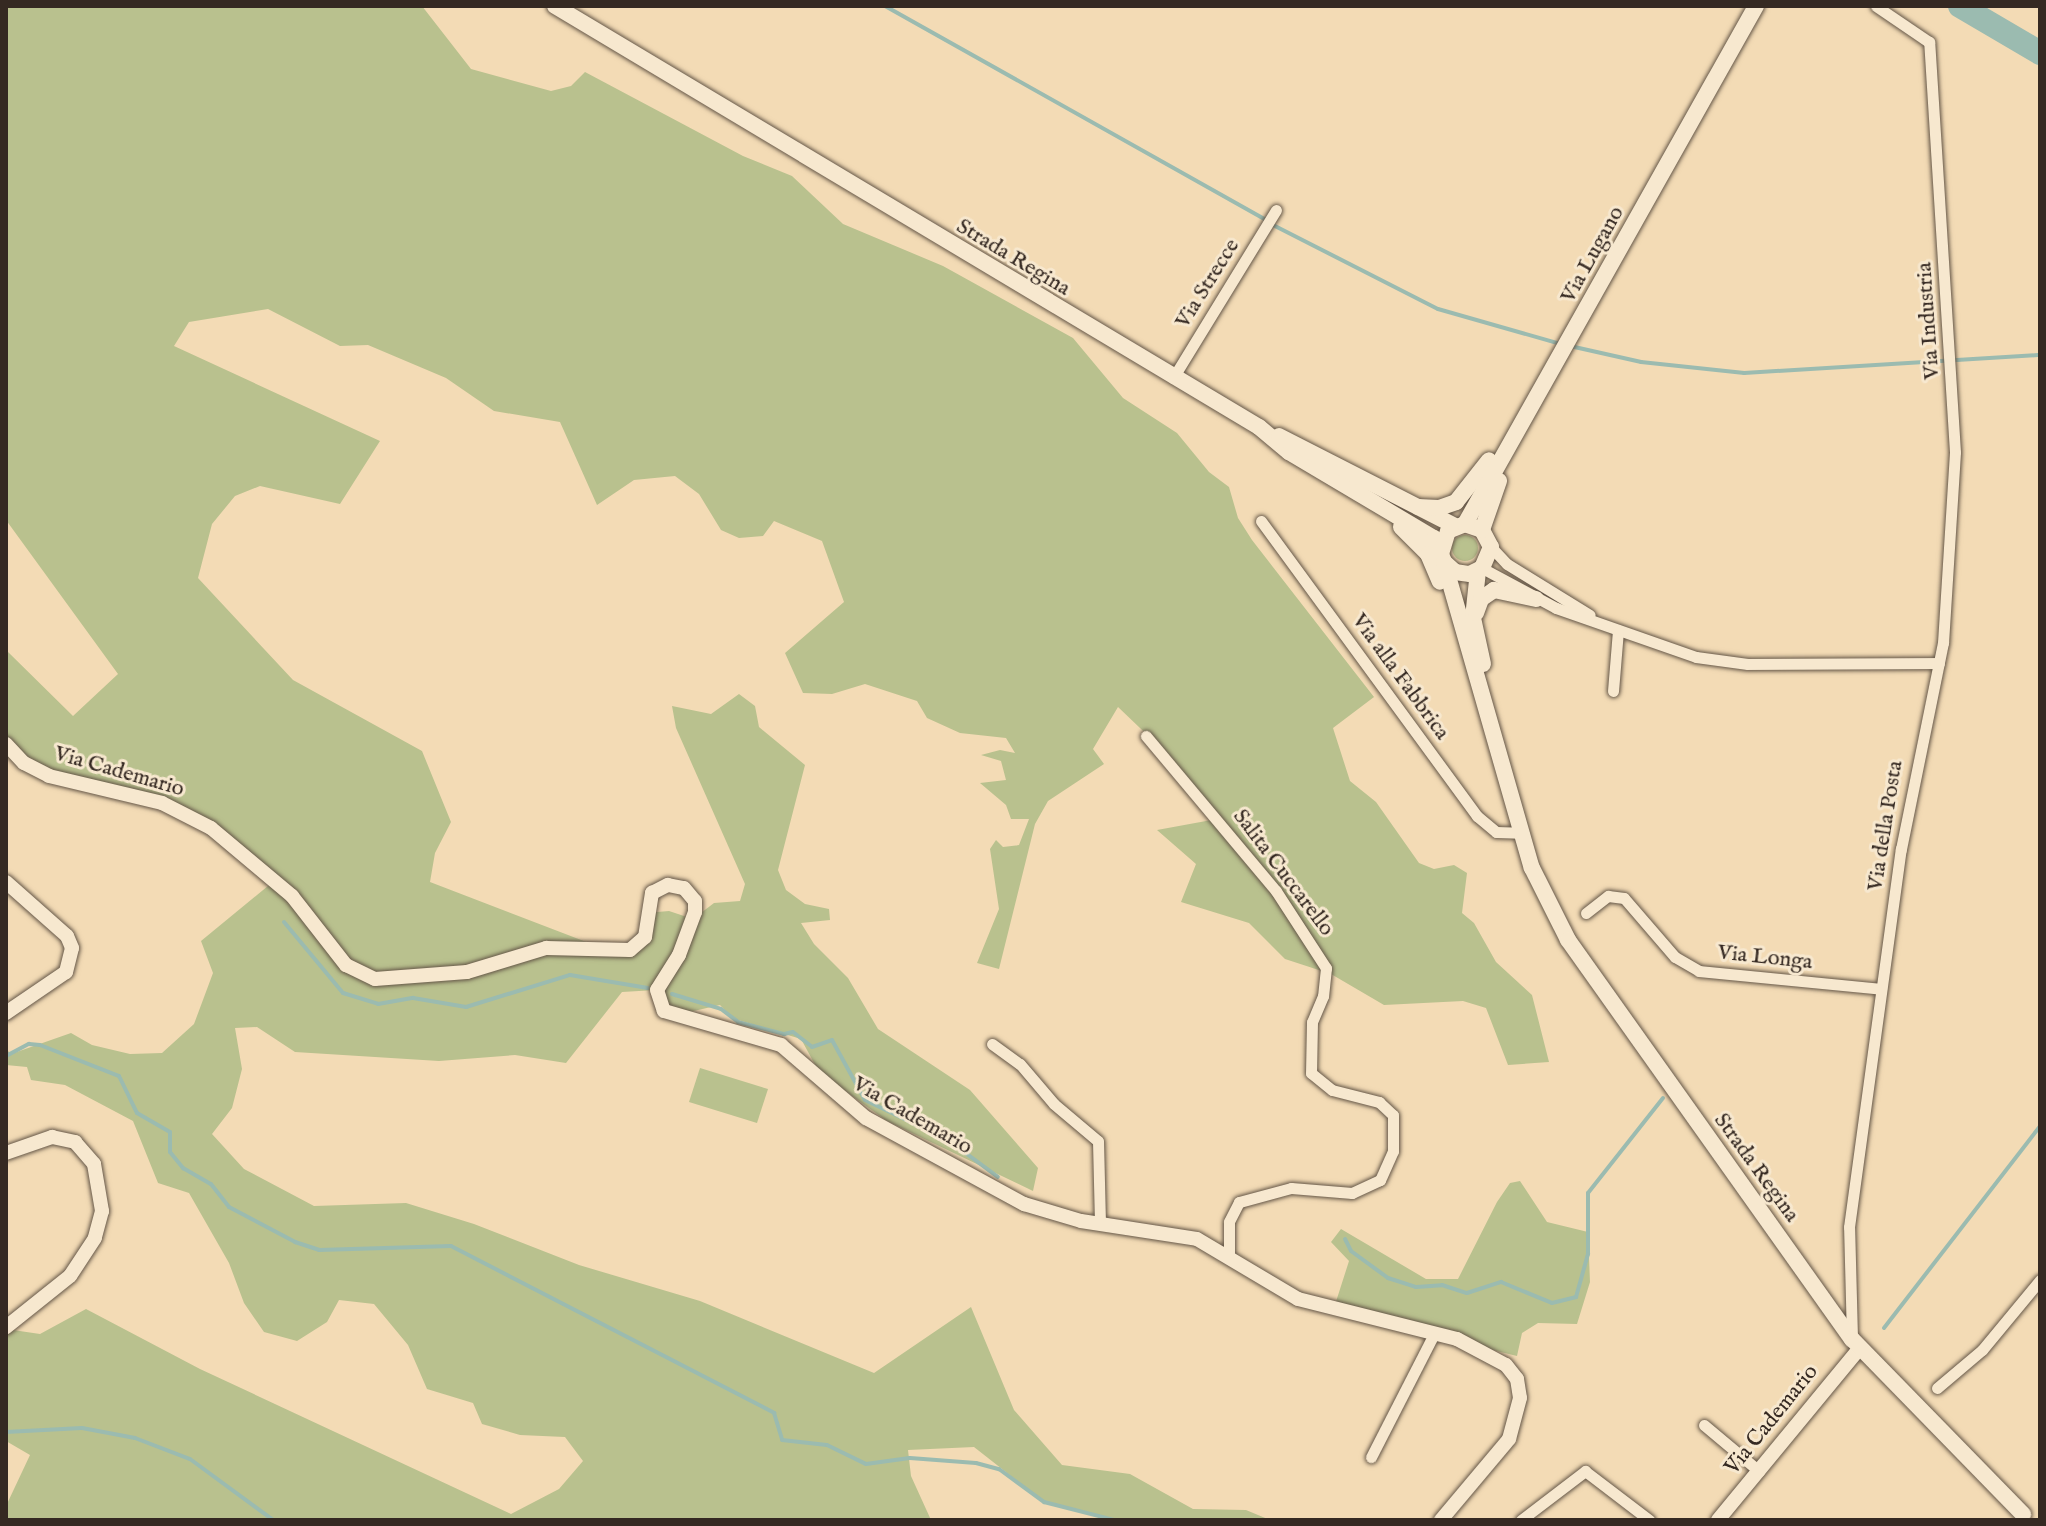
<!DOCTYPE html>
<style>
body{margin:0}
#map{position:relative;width:2046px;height:1526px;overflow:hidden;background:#f3dbb5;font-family:"IM FELL English",serif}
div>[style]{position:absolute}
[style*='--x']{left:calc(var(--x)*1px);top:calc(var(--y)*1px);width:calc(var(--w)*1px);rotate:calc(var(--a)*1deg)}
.green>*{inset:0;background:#b9c18e}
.round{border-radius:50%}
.stream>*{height:4px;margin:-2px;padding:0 2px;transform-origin:2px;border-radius:2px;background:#9bbbb0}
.river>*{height:24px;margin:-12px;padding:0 12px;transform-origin:12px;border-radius:12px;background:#9bbbb0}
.roads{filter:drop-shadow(0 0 2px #645647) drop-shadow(0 0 2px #645647)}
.minor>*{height:11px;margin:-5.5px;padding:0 5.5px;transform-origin:5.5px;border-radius:5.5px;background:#f7e8cf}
.tertiary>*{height:14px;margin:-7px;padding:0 7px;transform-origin:7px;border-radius:7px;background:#f7e8cf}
.secondary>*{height:16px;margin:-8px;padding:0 8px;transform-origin:8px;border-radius:8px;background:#f7e8cf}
span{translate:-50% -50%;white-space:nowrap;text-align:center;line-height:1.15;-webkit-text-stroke:6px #f7e8cf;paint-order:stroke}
.street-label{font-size:22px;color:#352922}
.frame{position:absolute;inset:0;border:8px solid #352922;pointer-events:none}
</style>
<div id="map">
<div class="green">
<i style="clip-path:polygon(6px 6px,422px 6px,471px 69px,551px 91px,571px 86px,585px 72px,743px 156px,792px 176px,843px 224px,943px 266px,1073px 338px,1123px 398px,1177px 433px,1209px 472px,1229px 487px,1238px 518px,1252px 540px,1374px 697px,1333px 728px,1350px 781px,1376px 802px,1419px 863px,1434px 869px,1454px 865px,1467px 873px,1462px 913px,1474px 923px,1496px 962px,1532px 995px,1549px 1062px,1508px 1065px,1486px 1008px,1463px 1001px,1384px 1005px,1331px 974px,1285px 959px,1249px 923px,1181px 902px,1196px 864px,1157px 830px,1217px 819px,1162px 749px,1118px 707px,1093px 749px,1104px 764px,1048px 801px,1035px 824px,999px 969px,977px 963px,999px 909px,990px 849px,996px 840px,1003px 847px,1019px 845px,1029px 819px,1011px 819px,1006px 805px,980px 783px,1006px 780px,1001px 761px,981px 755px,1000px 750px,1015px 753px,1006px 738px,960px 733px,927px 718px,917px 701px,865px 684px,832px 694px,803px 693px,785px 653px,844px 602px,822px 541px,774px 521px,763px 536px,739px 538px,721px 530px,699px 494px,675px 476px,634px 480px,597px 505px,560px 422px,494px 411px,446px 378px,368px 345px,340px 346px,268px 309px,189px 322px,174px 346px,380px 441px,340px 504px,260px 486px,235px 496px,212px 524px,198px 578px,293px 680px,422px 751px,451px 822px,435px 853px,430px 882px,602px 948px,635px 948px,646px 913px,669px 911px,693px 919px,714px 903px,740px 901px,745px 884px,676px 728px,672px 706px,711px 714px,739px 694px,755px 706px,759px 727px,805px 765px,778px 870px,786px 890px,805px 904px,829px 909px,830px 920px,801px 923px,814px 944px,848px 978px,878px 1029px,970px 1090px,1038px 1168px,1033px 1191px,887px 1121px,819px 1072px,801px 1039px,732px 1018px,720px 1005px,676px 1015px,656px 990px,622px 992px,566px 1063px,515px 1055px,439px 1061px,295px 1052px,257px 1027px,235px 1028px,242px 1069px,232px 1108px,212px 1134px,244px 1169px,314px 1206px,406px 1203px,474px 1224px,579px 1265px,700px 1301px,874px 1373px,971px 1307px,1014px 1410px,1062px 1465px,1130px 1474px,1193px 1509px,1246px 1510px,1270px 1520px,1114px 1520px,1044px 1502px,974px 1447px,908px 1450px,911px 1476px,931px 1520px,6px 1520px,6px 1506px,30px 1455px,6px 1441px,6px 1329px,40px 1334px,86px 1309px,200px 1369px,511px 1514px,559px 1489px,583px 1461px,565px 1437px,520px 1435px,482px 1424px,473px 1403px,427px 1389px,408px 1345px,374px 1304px,339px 1300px,327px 1322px,297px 1341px,264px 1332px,244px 1303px,229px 1263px,189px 1193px,158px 1183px,133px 1121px,65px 1085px,31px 1080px,27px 1067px,6px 1065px,6px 1049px,11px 1054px,71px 1033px,92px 1045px,130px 1054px,162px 1053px,194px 1024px,213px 973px,201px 941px,274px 881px,195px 818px,60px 780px,6px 744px,6px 650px,73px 716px,118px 674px,6px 520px)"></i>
<i class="round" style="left:1452px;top:535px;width:26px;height:26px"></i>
<i style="clip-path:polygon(700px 1068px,768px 1089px,757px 1123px,689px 1102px)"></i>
<i style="clip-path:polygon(1520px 1181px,1547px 1222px,1588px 1232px,1590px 1282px,1577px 1324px,1538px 1323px,1522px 1333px,1517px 1356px,1333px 1311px,1349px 1261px,1331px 1242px,1341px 1229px,1426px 1279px,1458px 1279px,1497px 1202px,1510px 1183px)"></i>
</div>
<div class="stream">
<i style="--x:885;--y:6;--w:435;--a:29.3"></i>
<i style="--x:1273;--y:225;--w:185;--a:27"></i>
<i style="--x:1438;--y:309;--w:128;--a:15.9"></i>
<i style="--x:1570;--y:346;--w:73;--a:12.7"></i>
<i style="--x:1641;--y:362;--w:104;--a:6.1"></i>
<i style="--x:1744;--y:373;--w:297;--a:-3.5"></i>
<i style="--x:284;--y:922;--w:92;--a:50.3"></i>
<i style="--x:343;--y:993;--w:37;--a:17"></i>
<i style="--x:378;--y:1004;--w:36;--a:-10"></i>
<i style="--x:413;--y:998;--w:54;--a:9.6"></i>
<i style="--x:466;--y:1007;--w:109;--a:-17.1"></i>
<i style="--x:570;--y:975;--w:79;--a:9.5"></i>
<i style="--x:672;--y:994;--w:51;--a:17"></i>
<i style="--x:721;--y:1009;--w:21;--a:37"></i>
<i style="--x:738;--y:1022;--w:48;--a:14.6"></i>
<i style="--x:784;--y:1034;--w:9;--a:-13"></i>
<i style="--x:793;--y:1032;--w:24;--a:38"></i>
<i style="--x:812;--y:1047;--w:21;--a:-19"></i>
<i style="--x:832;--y:1040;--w:68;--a:61.2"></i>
<i style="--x:865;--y:1100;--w:92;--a:25.7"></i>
<i style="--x:948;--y:1140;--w:62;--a:36.5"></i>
<i style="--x:6;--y:1056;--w:26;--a:-28"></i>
<i style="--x:29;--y:1044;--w:11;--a:5"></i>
<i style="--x:40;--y:1045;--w:85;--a:21.4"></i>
<i style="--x:119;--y:1076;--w:41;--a:64.1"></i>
<i style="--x:137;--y:1113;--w:38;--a:30"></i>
<i style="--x:170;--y:1132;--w:20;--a:90"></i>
<i style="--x:170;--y:1152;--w:21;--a:51"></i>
<i style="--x:183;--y:1168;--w:32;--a:30"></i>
<i style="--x:211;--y:1184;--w:29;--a:52"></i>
<i style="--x:229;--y:1207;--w:75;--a:27.9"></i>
<i style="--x:295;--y:1242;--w:25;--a:18"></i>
<i style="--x:319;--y:1250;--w:132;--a:-1.7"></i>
<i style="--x:451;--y:1246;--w:364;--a:27.3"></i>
<i style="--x:774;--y:1413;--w:28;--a:73"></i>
<i style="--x:782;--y:1440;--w:45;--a:6.3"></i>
<i style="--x:827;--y:1445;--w:43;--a:26"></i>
<i style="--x:866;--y:1464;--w:44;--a:-7.8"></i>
<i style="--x:910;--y:1458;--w:66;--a:4.3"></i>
<i style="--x:976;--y:1463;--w:24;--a:15"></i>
<i style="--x:999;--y:1469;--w:56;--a:36.3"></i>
<i style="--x:1044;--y:1502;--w:72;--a:14.4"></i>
<i style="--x:1345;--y:1239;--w:13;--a:63"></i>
<i style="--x:1351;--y:1251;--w:46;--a:36.1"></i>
<i style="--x:1388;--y:1278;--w:29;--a:18"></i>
<i style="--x:1416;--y:1287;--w:26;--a:-4"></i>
<i style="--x:1442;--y:1285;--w:26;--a:18"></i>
<i style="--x:1467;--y:1293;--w:36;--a:-18"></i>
<i style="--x:1501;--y:1282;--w:55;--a:22.4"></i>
<i style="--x:1552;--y:1303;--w:25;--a:-14"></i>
<i style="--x:1576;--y:1297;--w:45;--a:-74.4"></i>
<i style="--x:1588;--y:1254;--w:61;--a:-90"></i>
<i style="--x:1588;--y:1193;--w:121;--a:-51.7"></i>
<i style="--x:1884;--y:1328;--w:255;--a:-52.3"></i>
<i style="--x:6;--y:1432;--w:76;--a:-3"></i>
<i style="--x:82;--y:1428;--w:54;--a:10.7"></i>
<i style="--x:135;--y:1438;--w:59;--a:20.9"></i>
<i style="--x:190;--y:1459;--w:103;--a:36.3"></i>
</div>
<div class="river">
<i style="--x:1960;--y:6;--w:93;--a:30.4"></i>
</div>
<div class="roads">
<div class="minor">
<i style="--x:1173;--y:378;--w:197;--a:-58.5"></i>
<i style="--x:1261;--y:521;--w:366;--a:53.8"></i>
<i style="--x:1477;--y:816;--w:25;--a:40"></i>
<i style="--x:1496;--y:832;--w:24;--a:2"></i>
<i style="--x:1491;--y:547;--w:23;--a:47"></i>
<i style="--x:1507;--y:564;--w:97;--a:31.6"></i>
<i style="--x:1482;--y:568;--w:84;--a:28.4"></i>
<i style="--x:1556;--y:608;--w:148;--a:19.3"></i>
<i style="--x:1696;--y:657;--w:52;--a:7.7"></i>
<i style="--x:1748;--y:664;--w:191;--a:-0.3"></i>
<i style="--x:1613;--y:691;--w:61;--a:-85.3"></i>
<i style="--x:1146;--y:736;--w:202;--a:50"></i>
<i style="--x:1276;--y:891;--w:92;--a:57"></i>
<i style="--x:1326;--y:968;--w:28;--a:96"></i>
<i style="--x:1323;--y:996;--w:28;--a:113"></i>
<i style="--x:1312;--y:1022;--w:51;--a:91.1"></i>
<i style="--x:1311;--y:1073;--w:27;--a:39"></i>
<i style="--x:1332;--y:1090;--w:49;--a:14.3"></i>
<i style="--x:1379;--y:1102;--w:19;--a:43"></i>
<i style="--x:1393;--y:1115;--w:36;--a:90"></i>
<i style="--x:1393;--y:1151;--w:32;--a:114"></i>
<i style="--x:1380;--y:1180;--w:31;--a:155"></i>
<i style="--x:1352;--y:1193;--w:61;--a:-175.3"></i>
<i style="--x:1291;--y:1188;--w:54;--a:164.9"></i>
<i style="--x:1239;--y:1202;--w:22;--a:117"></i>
<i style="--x:1229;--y:1222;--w:32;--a:90"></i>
<i style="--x:1586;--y:913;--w:28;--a:-38"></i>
<i style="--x:1608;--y:896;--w:16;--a:7"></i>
<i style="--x:1624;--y:898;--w:78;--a:49.2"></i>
<i style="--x:1675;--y:957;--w:28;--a:30"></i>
<i style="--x:1699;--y:971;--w:183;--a:5.6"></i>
<i style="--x:992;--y:1044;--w:34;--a:36"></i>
<i style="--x:1020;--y:1064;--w:52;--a:49.6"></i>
<i style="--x:1054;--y:1104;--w:57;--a:40.1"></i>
<i style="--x:1098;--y:1141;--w:83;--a:88.6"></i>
<i style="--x:1852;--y:1338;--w:111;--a:-91.5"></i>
<i style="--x:1849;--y:1227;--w:382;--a:-82.2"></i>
<i style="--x:1901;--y:849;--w:210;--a:-78.5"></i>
<i style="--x:1943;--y:643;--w:191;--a:-86.4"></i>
<i style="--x:1955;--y:452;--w:411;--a:-93.6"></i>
<i style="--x:1929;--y:42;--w:64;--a:-145.8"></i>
<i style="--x:1937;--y:1388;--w:59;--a:-40.2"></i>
<i style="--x:1982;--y:1350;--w:91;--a:-50.4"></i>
<i style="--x:1704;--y:1425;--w:72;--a:39.9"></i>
<i style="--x:1371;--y:1457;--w:140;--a:-62.9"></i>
<i style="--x:1521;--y:1520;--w:81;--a:-37.4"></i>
<i style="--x:1585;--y:1471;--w:81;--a:37.4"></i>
</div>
<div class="tertiary">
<i style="--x:6;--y:744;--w:26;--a:47"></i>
<i style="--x:24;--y:763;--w:28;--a:27"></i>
<i style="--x:49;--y:776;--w:116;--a:13.4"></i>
<i style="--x:162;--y:803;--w:55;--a:27"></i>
<i style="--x:211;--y:828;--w:106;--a:40"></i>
<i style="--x:292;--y:896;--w:88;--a:52"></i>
<i style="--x:346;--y:965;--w:32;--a:26"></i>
<i style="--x:375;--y:979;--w:92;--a:-4.4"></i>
<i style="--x:467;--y:972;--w:83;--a:-16.9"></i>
<i style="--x:546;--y:948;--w:84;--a:1.4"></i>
<i style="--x:630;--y:950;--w:20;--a:-41"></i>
<i style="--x:645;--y:937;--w:45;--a:-81"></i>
<i style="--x:652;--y:893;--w:18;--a:-27"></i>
<i style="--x:668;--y:885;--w:16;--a:11"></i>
<i style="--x:684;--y:888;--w:17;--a:50"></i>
<i style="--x:695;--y:901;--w:11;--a:90"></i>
<i style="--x:695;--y:912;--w:46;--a:110.4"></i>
<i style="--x:679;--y:955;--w:41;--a:122.2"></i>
<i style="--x:657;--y:990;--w:22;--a:72"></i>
<i style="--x:664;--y:1011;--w:122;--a:16.2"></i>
<i style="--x:781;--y:1045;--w:112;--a:40.7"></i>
<i style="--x:866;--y:1118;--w:180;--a:28.6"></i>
<i style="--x:1024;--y:1204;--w:59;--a:16.6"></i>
<i style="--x:1081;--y:1221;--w:117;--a:8.8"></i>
<i style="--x:1197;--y:1239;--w:117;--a:30.7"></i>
<i style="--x:1298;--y:1299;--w:164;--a:14.1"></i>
<i style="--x:1457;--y:1339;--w:55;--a:28"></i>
<i style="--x:1506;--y:1365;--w:18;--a:52"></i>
<i style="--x:1517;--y:1379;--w:19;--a:81"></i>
<i style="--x:1520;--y:1398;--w:42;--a:105"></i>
<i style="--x:1509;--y:1439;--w:106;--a:130"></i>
<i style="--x:6;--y:882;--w:81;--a:41.5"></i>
<i style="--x:67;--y:936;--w:13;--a:67"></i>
<i style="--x:72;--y:948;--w:25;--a:104"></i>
<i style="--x:66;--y:972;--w:73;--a:145.7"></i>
<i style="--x:6;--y:1153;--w:49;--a:-19.2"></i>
<i style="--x:52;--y:1137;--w:24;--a:12"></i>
<i style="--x:75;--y:1142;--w:29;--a:49"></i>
<i style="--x:94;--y:1164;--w:48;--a:80.3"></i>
<i style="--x:102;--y:1211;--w:28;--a:105"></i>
<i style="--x:95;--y:1238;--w:45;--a:123.3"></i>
<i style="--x:70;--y:1276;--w:82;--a:141.4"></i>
<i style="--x:1718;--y:1520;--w:223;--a:-50.5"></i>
</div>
<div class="secondary">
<i style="--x:555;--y:6;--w:820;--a:30.88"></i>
<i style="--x:1259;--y:427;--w:39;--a:40"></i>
<i style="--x:1289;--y:452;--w:169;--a:30.7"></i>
<i style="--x:1434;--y:538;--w:26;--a:67"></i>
<i style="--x:1444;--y:562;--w:15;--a:42"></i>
<i style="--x:1455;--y:572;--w:15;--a:8"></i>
<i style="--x:1470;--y:574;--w:13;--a:-27"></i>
<i style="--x:1482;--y:568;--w:23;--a:-67"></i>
<i style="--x:1491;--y:547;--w:19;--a:-118"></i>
<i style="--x:1482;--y:530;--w:18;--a:-161"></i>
<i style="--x:1465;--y:524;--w:18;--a:158"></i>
<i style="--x:1448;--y:531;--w:24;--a:107"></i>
<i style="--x:1279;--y:436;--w:198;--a:27.1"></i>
<i style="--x:1418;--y:507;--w:21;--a:3"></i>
<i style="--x:1439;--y:508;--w:18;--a:-19"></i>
<i style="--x:1456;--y:502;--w:53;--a:-51.8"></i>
<i style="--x:1465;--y:524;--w:594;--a:-60.67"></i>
<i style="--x:1401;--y:527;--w:38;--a:45"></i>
<i style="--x:1428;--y:554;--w:30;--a:67"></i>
<i style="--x:1482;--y:530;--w:52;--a:-70.9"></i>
<i style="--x:1444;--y:562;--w:318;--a:74"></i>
<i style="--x:1532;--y:868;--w:80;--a:63.4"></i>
<i style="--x:1568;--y:940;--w:490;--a:54.6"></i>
<i style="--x:1852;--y:1339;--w:245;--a:45.7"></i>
<i style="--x:1478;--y:571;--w:47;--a:96.1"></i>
<i style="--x:1473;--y:618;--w:47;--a:77.7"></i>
<i style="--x:1476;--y:613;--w:15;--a:-70"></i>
<i style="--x:1481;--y:599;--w:16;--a:-35"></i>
<i style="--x:1494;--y:590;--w:43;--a:12.1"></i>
</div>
</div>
<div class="street-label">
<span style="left:1593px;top:255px;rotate:-61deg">Via Lugano</span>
<span style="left:1013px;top:258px;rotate:31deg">Strada Regina</span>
<span style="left:1208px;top:284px;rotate:-58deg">Via Strecce</span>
<span style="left:1929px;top:321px;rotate:-94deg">Via Industria</span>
<span style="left:1400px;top:677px;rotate:54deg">Via alla Fabbrica</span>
<span style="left:119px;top:772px;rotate:16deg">Via Cademario</span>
<span style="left:1886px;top:826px;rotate:-81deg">Via della Posta</span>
<span style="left:1283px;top:873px;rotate:53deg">Salita Cuccarello</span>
<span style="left:1765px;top:958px;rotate:6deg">Via Longa</span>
<span style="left:912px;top:1116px;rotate:30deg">Via Cademario</span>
<span style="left:1756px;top:1168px;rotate:54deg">Strada Regina</span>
<span style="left:1772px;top:1420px;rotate:-51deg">Via Cademario</span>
</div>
<div class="frame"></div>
</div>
